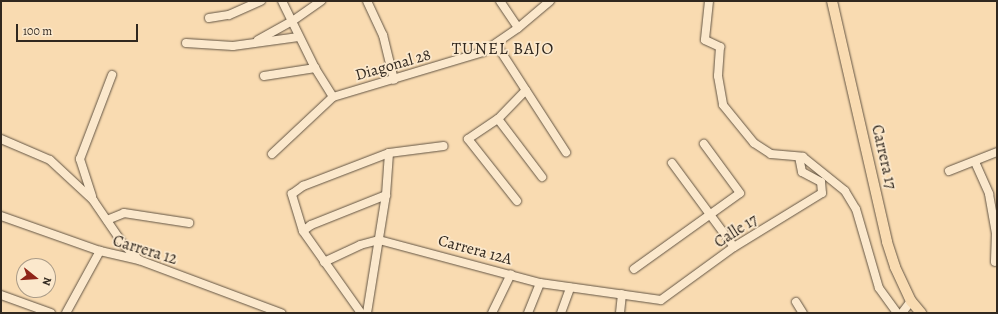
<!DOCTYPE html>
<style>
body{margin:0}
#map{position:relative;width:998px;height:314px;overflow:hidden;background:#f9dbb1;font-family:Alegreya,serif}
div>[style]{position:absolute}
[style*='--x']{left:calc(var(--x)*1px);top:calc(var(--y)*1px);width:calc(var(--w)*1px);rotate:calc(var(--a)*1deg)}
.roads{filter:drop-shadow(0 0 1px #635544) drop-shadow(0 0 1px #635544)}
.minor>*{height:8px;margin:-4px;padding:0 4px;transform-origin:4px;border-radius:4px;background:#fbe8cc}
.major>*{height:10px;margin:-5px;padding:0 5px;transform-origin:5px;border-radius:5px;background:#f9dbb1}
span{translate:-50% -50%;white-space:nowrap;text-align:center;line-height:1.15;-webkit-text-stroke:3.5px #fbe8cc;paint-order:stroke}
.street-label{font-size:16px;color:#31281f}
.neighbourhood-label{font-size:17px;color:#31281f;letter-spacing:1px}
.frame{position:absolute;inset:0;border:2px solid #31281f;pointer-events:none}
.north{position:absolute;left:16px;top:258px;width:40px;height:40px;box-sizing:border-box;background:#fbe8cc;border:1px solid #aa9b87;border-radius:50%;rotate:107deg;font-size:11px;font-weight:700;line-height:16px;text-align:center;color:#31281f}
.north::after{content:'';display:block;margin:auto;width:14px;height:18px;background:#8f2418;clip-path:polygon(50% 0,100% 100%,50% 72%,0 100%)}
.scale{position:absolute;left:16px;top:24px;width:122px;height:18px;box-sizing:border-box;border:2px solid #31281f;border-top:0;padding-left:5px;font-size:12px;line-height:14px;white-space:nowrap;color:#31281f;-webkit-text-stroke:3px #fbe8cc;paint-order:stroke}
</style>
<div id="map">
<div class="roads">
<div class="minor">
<i style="--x:282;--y:1;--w:75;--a:63.8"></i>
<i style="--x:315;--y:68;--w:34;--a:58"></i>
<i style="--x:367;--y:1;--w:38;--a:65"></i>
<i style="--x:383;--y:35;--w:46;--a:76.3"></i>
<i style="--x:500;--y:1;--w:32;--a:56"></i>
<i style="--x:709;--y:1;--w:39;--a:96"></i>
<i style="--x:705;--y:40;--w:17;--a:25"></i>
<i style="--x:720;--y:47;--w:29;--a:94"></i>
<i style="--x:718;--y:76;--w:29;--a:80"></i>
<i style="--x:723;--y:105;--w:49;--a:50.8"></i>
<i style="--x:754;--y:143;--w:20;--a:33"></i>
<i style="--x:771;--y:154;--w:32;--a:5"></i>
<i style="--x:803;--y:157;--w:54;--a:39"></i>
<i style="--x:845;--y:191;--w:21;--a:59"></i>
<i style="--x:856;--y:209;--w:82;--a:73.8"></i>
<i style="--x:879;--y:288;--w:31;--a:54"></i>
<i style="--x:209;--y:18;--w:20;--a:-9"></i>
<i style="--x:229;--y:15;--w:35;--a:-24"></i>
<i style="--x:258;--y:40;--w:38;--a:-29"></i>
<i style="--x:291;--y:22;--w:37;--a:-35"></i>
<i style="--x:186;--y:43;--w:47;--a:3.7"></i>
<i style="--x:233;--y:46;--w:66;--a:-7.9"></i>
<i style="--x:496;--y:44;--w:129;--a:57.1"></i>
<i style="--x:264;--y:76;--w:52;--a:-8.9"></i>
<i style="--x:498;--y:119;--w:73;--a:52.8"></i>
<i style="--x:1;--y:139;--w:53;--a:23.2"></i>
<i style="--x:50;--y:160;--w:59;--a:42.9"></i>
<i style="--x:93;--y:200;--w:53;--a:55.7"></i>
<i style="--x:123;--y:244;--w:23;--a:45"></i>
<i style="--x:272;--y:154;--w:83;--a:-43.1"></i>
<i style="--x:333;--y:97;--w:157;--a:-16.7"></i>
<i style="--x:483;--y:52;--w:42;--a:-34.4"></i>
<i style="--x:518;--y:28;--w:42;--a:-40.2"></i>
<i style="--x:975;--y:162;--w:35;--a:66"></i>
<i style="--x:989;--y:194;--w:39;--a:80"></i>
<i style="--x:996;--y:232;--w:30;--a:92"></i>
<i style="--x:672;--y:163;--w:104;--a:53.6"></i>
<i style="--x:949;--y:171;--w:52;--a:-21.6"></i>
<i style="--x:92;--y:196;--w:39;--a:-108"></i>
<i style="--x:80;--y:159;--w:90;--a:-69.1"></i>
<i style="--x:517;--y:201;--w:79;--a:-128.3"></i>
<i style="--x:468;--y:139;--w:36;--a:-34"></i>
<i style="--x:498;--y:119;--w:40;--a:-46"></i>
<i style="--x:1;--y:216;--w:105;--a:19.5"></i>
<i style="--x:100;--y:251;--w:40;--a:13"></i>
<i style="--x:139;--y:260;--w:152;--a:20.5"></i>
<i style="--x:107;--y:220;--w:18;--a:-22"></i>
<i style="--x:124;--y:213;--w:66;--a:8.7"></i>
<i style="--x:303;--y:231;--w:10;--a:-37"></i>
<i style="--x:311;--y:225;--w:81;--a:-21.8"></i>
<i style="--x:324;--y:262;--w:40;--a:-25"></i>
<i style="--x:360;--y:245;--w:20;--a:-15"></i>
<i style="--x:379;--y:240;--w:167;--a:15"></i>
<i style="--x:540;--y:283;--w:122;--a:8"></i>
<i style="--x:661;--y:300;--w:90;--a:-36"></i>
<i style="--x:734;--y:247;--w:103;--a:-31.5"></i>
<i style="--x:822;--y:193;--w:11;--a:-95"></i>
<i style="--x:821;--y:182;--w:21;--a:-152"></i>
<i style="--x:802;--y:172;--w:15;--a:-101"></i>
<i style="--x:634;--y:269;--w:130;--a:-35.6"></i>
<i style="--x:740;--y:193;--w:61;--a:-126.3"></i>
<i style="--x:1;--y:295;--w:53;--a:19.8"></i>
<i style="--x:796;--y:302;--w:13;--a:58"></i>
<i style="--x:66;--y:313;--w:71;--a:-61.3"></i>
<i style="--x:361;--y:313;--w:100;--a:-125.3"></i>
<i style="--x:303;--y:231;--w:39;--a:-107"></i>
<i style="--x:292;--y:194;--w:14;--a:-36"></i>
<i style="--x:303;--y:186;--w:92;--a:-21"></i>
<i style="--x:389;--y:153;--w:55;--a:-7.3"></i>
<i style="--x:367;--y:313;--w:120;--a:-80.9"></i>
<i style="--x:386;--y:195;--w:42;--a:-85.9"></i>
<i style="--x:492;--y:313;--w:43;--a:-64"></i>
<i style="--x:528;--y:313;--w:32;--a:-68"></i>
<i style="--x:561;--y:313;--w:27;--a:-70"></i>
<i style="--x:620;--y:313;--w:19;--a:-84"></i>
<i style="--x:902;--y:313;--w:15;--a:-53"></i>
</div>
<div class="major">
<i style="--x:832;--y:1;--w:247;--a:77.1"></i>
<i style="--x:887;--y:242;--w:26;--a:72"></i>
<i style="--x:895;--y:267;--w:38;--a:65"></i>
<i style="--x:911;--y:301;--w:16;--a:50"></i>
</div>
</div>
<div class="street-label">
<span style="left:393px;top:65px;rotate:-16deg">Diagonal 28</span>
<span style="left:884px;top:157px;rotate:77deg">Carrera 17</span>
<span style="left:736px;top:231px;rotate:-33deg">Calle 17</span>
<span style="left:145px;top:250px;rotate:17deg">Carrera 12</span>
<span style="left:475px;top:250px;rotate:15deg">Carrera 12A</span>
</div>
<div class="neighbourhood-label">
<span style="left:503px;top:49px">TUNEL BAJO</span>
</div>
<div class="frame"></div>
<div class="north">N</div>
<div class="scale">100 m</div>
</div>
